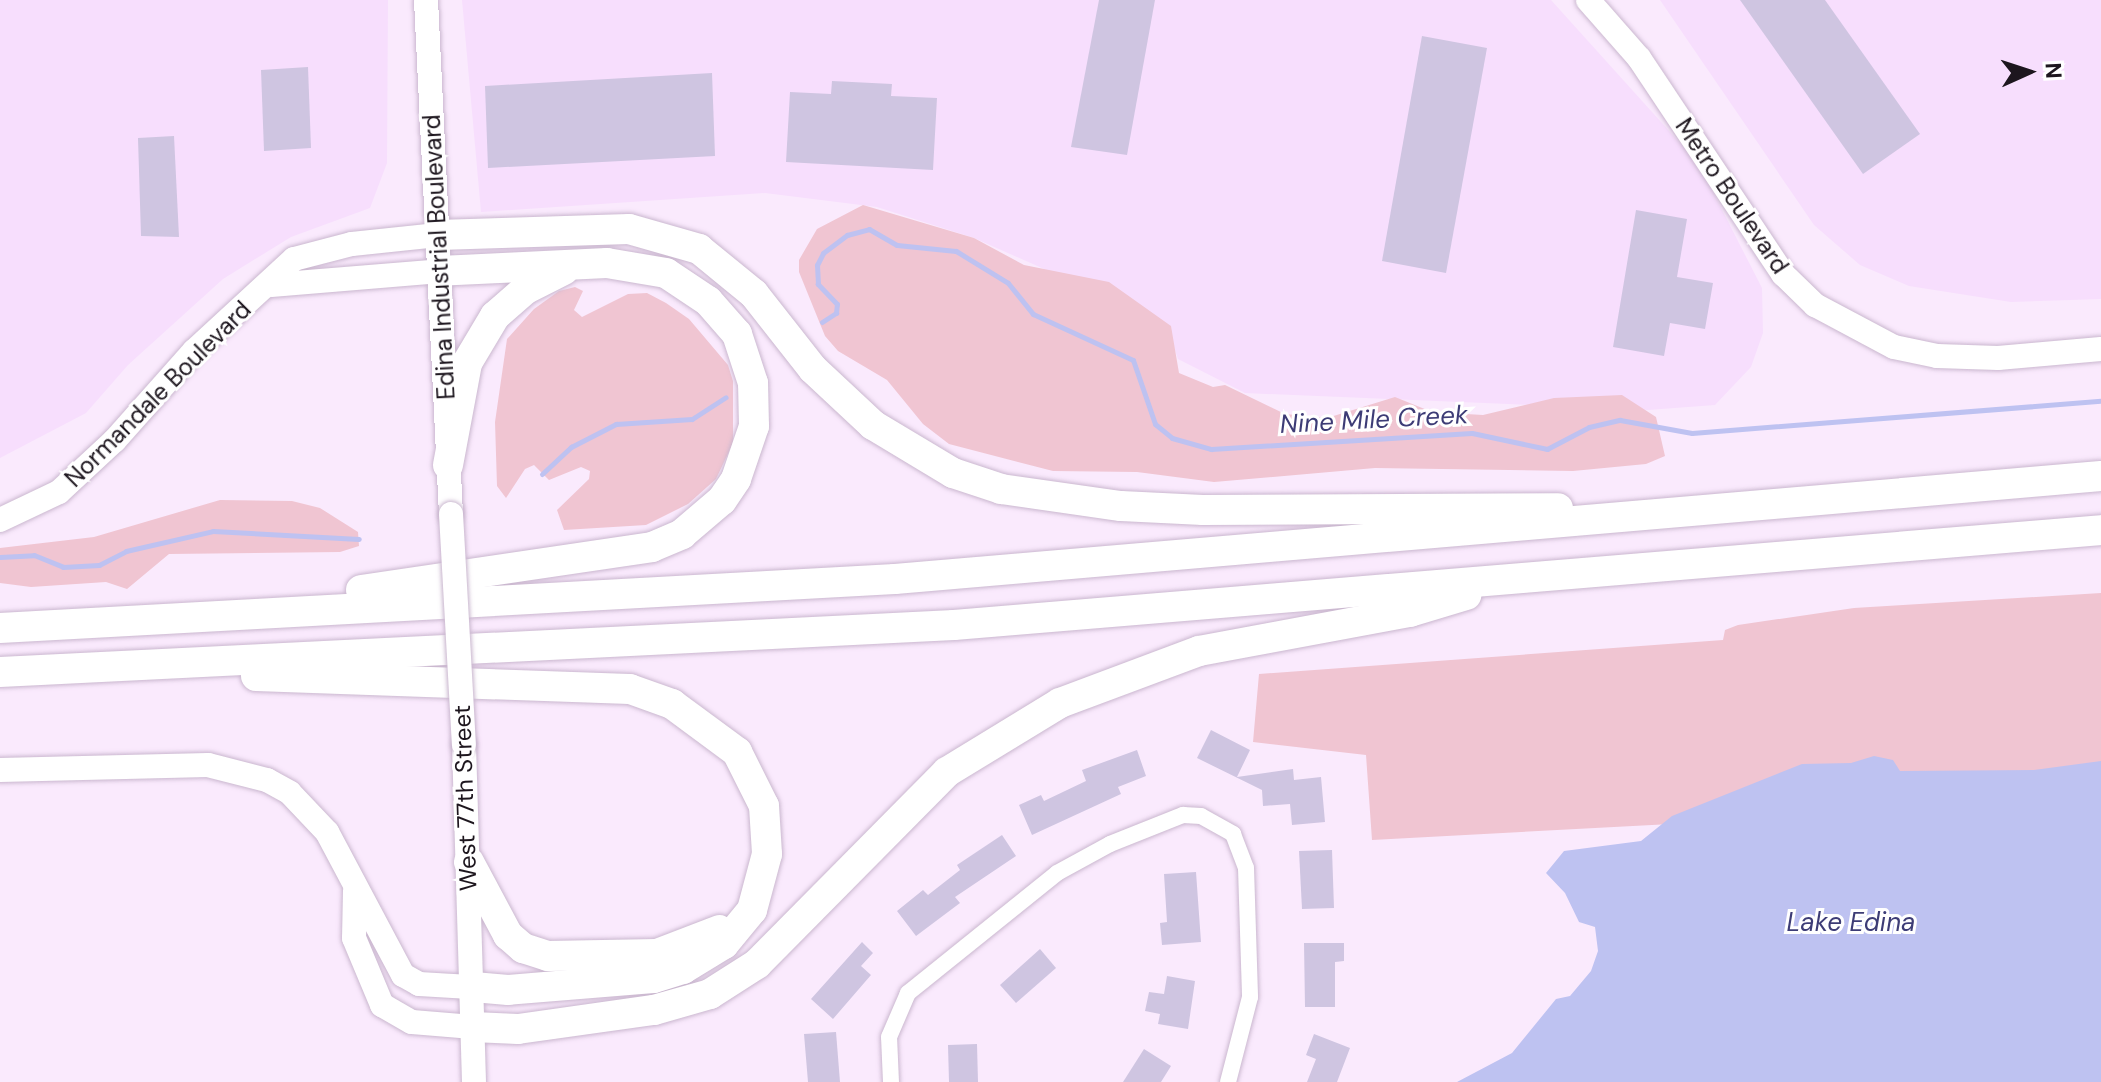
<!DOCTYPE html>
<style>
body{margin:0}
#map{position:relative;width:2101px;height:1082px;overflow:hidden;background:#faeafd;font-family:"DM Sans",sans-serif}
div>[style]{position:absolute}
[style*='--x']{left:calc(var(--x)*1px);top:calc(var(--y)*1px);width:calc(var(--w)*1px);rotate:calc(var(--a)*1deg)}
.built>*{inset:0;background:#f7defd}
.green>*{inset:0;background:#f0c5d2}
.water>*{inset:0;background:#bec2f1}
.stream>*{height:5px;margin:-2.5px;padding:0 2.5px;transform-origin:2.5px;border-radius:2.5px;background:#bec2f1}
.building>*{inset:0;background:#cfc5e1}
.roads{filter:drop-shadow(0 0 2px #cab7cf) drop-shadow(0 0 2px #cab7cf)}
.street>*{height:16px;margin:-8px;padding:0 8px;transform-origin:8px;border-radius:8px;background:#fff}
.secondary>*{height:24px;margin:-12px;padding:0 12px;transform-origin:12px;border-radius:12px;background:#fff}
.highway>*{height:30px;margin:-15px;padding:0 15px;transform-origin:15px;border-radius:15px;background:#fff}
.bridges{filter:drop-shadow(0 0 2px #cab7cf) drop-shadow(0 0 2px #cab7cf)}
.secondary-bridge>*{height:24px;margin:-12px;padding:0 12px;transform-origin:12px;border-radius:12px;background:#fff}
span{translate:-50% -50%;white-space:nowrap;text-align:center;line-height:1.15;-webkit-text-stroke:6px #fff;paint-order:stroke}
.street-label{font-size:24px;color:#1d161e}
.water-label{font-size:26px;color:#3d3c76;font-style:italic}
.north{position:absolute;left:1989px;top:32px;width:80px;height:80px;-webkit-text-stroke:6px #fff;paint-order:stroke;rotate:87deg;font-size:22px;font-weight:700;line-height:32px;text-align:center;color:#1d161e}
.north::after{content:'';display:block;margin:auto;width:28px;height:36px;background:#1d161e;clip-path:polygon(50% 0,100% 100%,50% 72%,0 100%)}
</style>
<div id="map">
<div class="built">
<i style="clip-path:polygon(0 0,388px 0,387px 163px,370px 208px,291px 237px,223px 279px,128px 365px,86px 413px,0 458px)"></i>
<i style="clip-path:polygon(462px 0,1551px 0,1698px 163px,1762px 288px,1763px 333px,1751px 367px,1715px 405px,1648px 410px,1245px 393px,1178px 359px,1166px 323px,974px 238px,877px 207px,765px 193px,481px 212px)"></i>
<i style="clip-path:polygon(1660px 0,2101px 0,2101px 299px,2011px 302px,1909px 286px,1860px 265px,1814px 225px)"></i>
</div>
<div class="green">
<i style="clip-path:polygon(863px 205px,974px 238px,1024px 265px,1109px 282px,1171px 326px,1179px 373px,1213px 387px,1225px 385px,1285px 414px,1327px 418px,1395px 397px,1432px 412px,1483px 415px,1554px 398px,1622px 395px,1656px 417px,1665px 456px,1646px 464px,1573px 471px,1375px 468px,1214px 482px,1137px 472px,1053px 471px,949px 444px,923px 424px,887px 380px,838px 351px,825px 336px,799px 272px,799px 260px,817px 229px)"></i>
<i style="clip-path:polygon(575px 287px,583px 291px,574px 310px,582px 317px,628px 294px,647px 293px,666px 303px,689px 319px,728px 365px,733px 381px,733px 443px,716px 479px,688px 504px,646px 525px,564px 530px,557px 510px,589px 479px,590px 471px,581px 467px,549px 480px,534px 465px,525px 469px,506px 498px,497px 486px,495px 422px,507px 339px,534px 309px,559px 291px)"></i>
<i style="clip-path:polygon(220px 500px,292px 501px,320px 508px,358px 532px,359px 546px,340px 552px,169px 554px,127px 589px,106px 582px,31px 587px,0 583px,0 548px,94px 537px)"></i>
<i style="clip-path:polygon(2101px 593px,2101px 801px,1372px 840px,1366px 755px,1253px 742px,1259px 674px,1723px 640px,1725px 630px,1738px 625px,1854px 608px)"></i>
</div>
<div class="water">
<i style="clip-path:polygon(1874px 756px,1893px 760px,1900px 771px,2034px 770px,2101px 761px,2101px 1082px,1457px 1082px,1512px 1053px,1556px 999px,1570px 996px,1591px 971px,1598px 951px,1595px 927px,1579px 922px,1565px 893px,1546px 873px,1564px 851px,1641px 841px,1672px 816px,1802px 764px,1851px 763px)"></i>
</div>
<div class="stream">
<i style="--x:822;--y:322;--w:17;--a:-33"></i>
<i style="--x:836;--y:313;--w:9;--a:-84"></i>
<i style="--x:837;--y:304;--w:28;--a:-134"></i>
<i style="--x:818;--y:284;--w:19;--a:-93"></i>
<i style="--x:817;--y:265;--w:13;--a:-63"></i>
<i style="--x:823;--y:253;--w:30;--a:-37"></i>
<i style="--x:847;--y:235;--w:23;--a:-15"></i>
<i style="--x:869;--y:229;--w:32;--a:30"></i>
<i style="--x:897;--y:245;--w:59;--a:5.8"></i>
<i style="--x:956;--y:251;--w:61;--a:31.6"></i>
<i style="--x:1008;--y:283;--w:40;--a:51"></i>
<i style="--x:1033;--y:314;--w:110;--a:24.7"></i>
<i style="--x:1133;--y:360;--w:68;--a:71"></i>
<i style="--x:1155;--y:424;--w:22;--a:39"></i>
<i style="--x:1172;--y:438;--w:41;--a:15.8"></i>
<i style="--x:1211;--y:449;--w:261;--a:-3.5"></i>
<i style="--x:1472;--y:433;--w:77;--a:12"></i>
<i style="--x:1547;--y:449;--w:47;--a:-27.6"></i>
<i style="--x:1589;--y:427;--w:32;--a:-13"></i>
<i style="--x:1620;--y:420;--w:73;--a:10.2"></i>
<i style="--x:1692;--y:433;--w:410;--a:-4.5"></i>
<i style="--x:542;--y:474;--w:40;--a:-43"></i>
<i style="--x:571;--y:447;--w:51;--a:-27.1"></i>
<i style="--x:616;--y:424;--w:76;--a:-3.8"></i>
<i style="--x:692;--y:419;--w:40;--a:-32.9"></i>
<i style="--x:0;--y:557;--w:34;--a:-3"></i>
<i style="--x:34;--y:555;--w:31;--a:22"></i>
<i style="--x:63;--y:567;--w:36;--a:-3"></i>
<i style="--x:99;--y:565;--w:30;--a:-27"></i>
<i style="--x:126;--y:551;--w:89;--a:-12.9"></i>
<i style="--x:213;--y:531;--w:146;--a:3.1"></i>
</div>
<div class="building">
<i style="clip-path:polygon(1099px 0,1155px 0,1127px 155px,1071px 147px)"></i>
<i style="clip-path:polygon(1740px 0,1825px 0,1920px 134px,1863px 174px)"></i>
<i style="clip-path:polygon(1422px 36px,1487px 48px,1446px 273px,1382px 261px)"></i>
<i style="clip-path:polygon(308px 67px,311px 148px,264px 151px,261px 70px)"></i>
<i style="clip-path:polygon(712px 73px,715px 156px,488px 168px,485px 86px)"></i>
<i style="clip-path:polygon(832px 81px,892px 84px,891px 96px,937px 98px,933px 170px,786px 162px,790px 92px,831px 94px)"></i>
<i style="clip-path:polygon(174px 136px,179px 237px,141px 236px,138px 138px)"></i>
<i style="clip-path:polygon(1636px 210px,1687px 219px,1677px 277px,1713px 283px,1705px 329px,1670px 323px,1664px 356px,1613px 347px)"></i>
<i style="clip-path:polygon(1211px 730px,1250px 750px,1237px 777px,1293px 769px,1294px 780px,1321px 777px,1325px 822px,1292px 825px,1290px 804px,1263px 806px,1262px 790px,1197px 758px)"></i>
<i style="clip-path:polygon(1137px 750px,1146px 776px,1118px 787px,1121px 794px,1032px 835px,1019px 805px,1041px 795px,1044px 801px,1086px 781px,1082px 770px)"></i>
<i style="clip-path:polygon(1002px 835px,1016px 856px,955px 897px,960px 903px,916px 936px,897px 911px,923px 890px,928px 895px,960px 870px,957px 865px)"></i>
<i style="clip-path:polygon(1332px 850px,1334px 908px,1302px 909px,1299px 851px)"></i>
<i style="clip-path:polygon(1196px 872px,1201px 942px,1162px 945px,1160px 923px,1167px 922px,1164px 874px)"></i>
<i style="clip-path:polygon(862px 942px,873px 953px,861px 966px,871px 975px,833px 1019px,811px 999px)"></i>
<i style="clip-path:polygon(1304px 943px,1344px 943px,1344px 961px,1335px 962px,1335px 1007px,1305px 1007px)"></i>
<i style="clip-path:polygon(1040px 949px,1056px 968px,1016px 1003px,1000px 985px)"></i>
<i style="clip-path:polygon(1167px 976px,1195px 981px,1188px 1029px,1158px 1024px,1160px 1014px,1145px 1011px,1149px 992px,1164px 994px)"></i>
<i style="clip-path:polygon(836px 1032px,840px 1082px,808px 1082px,804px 1034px)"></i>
<i style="clip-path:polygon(1314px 1034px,1350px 1048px,1337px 1082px,1307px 1082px,1316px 1059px,1306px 1055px)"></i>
<i style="clip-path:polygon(977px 1044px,978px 1082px,949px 1082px,948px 1045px)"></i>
<i style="clip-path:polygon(1144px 1049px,1171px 1066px,1161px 1082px,1123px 1082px)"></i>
</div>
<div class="roads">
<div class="street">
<i style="--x:891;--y:1082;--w:45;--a:-92.5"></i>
<i style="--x:889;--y:1037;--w:48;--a:-66.6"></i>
<i style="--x:908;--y:993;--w:191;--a:-38.8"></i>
<i style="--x:1057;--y:873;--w:60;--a:-28.7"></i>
<i style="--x:1110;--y:844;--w:79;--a:-21.7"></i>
<i style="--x:1183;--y:815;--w:18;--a:3"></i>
<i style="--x:1201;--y:816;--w:37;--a:29"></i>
<i style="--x:1233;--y:834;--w:36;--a:69"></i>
<i style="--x:1246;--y:868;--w:129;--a:88.2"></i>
<i style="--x:1250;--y:997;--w:88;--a:104.5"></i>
</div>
<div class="secondary">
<i style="--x:426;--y:0;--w:515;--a:87.22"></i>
<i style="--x:1588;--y:0;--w:77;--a:48.7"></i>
<i style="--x:1639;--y:58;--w:260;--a:56.3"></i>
<i style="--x:1783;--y:274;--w:45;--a:44.1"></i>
<i style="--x:1815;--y:305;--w:89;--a:28"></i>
<i style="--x:1894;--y:347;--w:44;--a:11.8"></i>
<i style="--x:1937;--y:356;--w:61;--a:1.9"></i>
<i style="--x:1998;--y:358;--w:103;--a:-5"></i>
<i style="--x:271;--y:285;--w:170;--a:-4.7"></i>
<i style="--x:0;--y:520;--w:65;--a:-25.4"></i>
<i style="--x:59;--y:492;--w:76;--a:-42.9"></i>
<i style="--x:115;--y:440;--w:119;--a:-48.4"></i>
<i style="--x:194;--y:351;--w:136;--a:-42.6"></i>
<i style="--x:294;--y:259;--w:60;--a:-14.5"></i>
<i style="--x:352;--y:244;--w:86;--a:-6"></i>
<i style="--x:464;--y:745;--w:337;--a:88.3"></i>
<i style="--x:0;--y:770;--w:208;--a:-1.4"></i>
<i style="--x:208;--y:765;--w:61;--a:14.3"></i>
<i style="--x:267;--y:780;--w:26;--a:29"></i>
<i style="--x:290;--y:793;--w:54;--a:46.5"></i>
<i style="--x:327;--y:832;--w:162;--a:62"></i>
<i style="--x:403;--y:975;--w:18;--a:29"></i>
<i style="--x:419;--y:984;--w:51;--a:3.4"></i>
<i style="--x:355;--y:891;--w:47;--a:91.2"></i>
<i style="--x:354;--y:938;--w:73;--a:67.3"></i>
<i style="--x:382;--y:1005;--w:34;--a:30"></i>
<i style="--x:412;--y:1022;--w:61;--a:4.7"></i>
</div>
<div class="highway">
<i style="--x:438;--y:235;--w:191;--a:-1.8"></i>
<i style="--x:629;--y:229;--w:73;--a:15.9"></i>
<i style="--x:699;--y:249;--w:71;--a:39.3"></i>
<i style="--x:754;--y:294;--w:95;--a:51.8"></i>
<i style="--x:813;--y:369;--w:82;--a:43"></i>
<i style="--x:873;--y:425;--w:93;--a:31"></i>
<i style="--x:953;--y:473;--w:51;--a:18.4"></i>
<i style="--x:1001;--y:489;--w:121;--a:8.1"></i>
<i style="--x:1121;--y:506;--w:82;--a:2.8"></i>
<i style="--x:1203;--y:510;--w:355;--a:-0.3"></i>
<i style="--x:448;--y:465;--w:104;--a:-79.4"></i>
<i style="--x:467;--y:363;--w:55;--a:-59.2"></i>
<i style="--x:495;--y:316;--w:41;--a:-41.1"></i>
<i style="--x:526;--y:289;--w:42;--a:-26.6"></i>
<i style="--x:361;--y:590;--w:294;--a:-8.4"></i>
<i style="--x:652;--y:547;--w:33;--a:-23"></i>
<i style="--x:682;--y:534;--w:52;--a:-40.4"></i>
<i style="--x:722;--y:500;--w:25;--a:-56"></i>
<i style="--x:736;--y:479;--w:56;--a:-71.2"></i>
<i style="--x:754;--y:426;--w:43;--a:-91.3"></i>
<i style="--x:753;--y:383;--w:52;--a:-108.1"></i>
<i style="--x:737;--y:334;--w:44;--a:-131.3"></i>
<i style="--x:708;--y:301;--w:50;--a:-146.3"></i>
<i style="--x:666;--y:273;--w:60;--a:-170.4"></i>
<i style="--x:607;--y:263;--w:167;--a:177.3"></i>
<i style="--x:0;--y:628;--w:896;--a:-3.13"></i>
<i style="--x:895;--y:579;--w:1210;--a:-4.88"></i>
<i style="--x:0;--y:672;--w:955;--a:-2.82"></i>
<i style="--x:954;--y:625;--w:1151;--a:-4.73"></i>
<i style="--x:256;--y:676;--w:374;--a:2"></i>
<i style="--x:630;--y:689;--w:45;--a:19.7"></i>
<i style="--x:672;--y:704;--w:81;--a:36.4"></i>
<i style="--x:737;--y:752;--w:60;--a:63.4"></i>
<i style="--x:764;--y:806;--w:48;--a:86.4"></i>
<i style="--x:767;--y:854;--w:58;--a:105"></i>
<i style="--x:752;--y:910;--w:44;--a:129.5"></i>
<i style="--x:724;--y:944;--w:48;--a:148.6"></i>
<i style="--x:683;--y:969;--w:31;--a:163"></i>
<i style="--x:653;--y:978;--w:145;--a:175.3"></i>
<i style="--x:508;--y:990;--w:38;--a:-175"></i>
<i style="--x:469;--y:862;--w:83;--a:61.9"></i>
<i style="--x:508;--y:935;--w:20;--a:41"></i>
<i style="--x:523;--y:948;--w:26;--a:18"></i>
<i style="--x:548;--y:956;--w:109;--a:-1.1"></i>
<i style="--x:657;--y:954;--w:67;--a:-20.9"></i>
<i style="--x:473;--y:1027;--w:45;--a:2.5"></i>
<i style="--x:518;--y:1029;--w:137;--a:-8"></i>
<i style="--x:654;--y:1010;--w:58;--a:-15.9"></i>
<i style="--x:710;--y:994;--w:56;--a:-32.6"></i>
<i style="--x:757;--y:964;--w:270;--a:-45.3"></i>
<i style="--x:947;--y:772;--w:132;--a:-31.4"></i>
<i style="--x:1060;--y:703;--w:148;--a:-20.5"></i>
<i style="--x:1199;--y:651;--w:215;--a:-10.5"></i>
<i style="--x:1410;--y:612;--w:59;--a:-16.9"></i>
</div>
</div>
<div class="bridges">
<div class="secondary-bridge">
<i style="--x:451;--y:514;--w:231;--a:86.8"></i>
</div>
</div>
<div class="street-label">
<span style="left:1732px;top:196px;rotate:56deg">Metro Boulevard</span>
<span style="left:439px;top:257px;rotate:-93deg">Edina Industrial Boulevard</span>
<span style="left:158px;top:394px;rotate:-45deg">Normandale Boulevard</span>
<span style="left:465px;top:798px;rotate:-92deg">West 77th Street</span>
</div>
<div class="water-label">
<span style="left:1374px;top:420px;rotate:-3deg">Nine Mile Creek</span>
<span style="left:1851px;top:923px">Lake Edina</span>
</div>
<div class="north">N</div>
</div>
